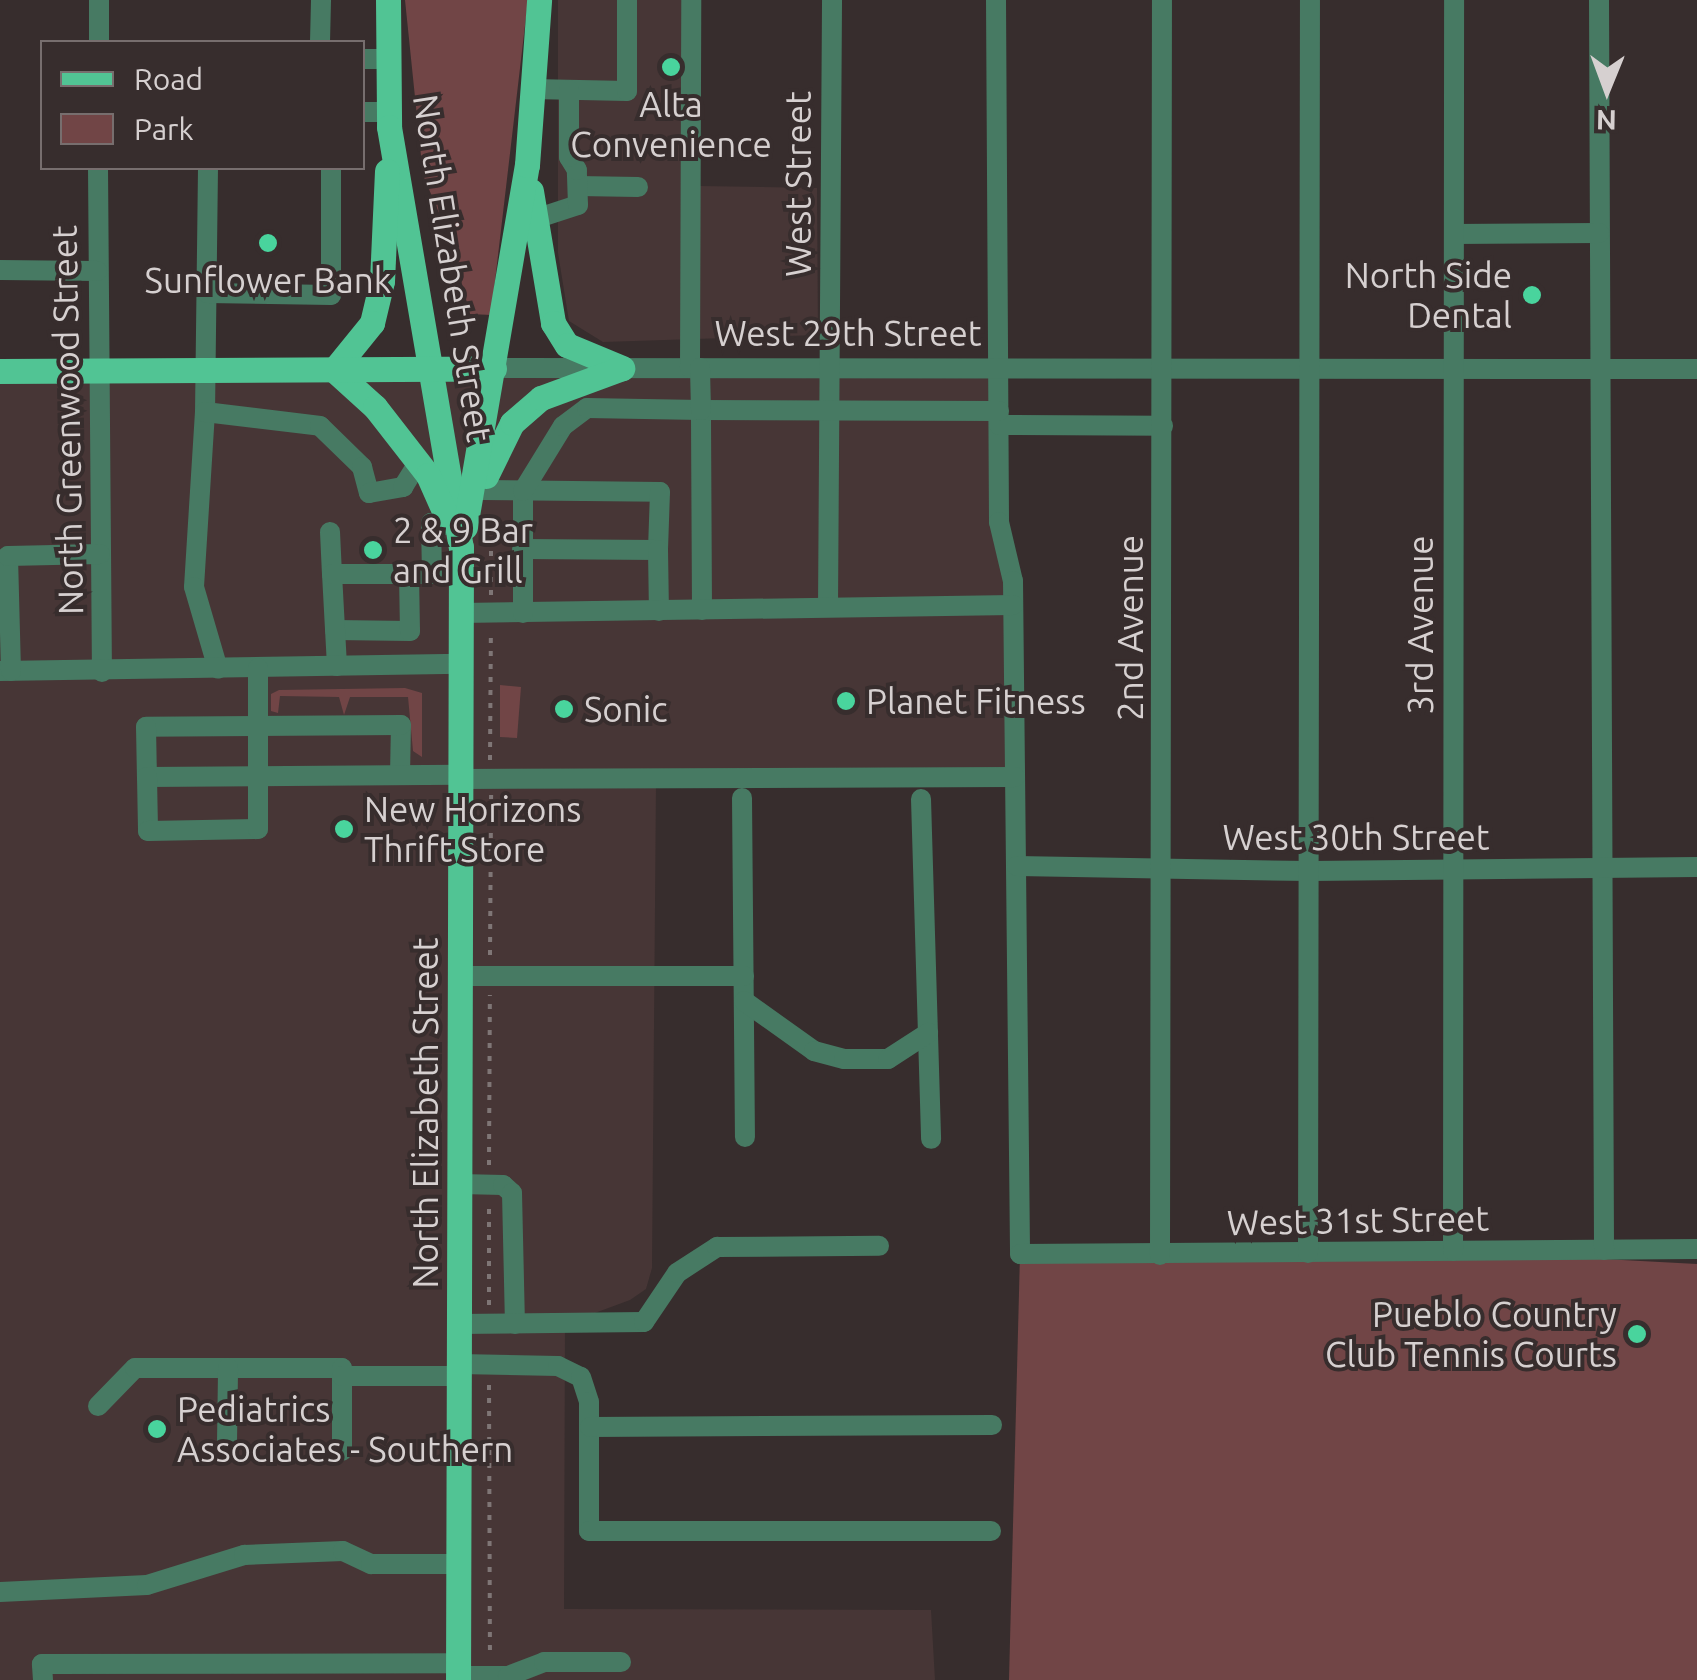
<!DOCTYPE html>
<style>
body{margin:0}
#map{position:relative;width:1697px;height:1680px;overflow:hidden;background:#372d2d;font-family:Ubuntu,sans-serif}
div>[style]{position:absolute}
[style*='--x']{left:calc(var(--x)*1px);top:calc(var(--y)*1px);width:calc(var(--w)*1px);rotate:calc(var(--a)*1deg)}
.built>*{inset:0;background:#473636}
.green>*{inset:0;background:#714546}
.path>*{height:4px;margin-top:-2px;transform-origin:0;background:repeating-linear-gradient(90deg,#7f7676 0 5px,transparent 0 13px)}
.minor>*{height:20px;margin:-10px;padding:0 10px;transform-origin:10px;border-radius:10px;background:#477a63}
.major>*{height:25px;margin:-12.5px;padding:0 12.5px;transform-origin:12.5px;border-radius:12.5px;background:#51c494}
.dots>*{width:28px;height:28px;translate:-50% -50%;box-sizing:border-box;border:5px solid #372d2d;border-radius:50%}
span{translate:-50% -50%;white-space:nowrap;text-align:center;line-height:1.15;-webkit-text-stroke:8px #372d2d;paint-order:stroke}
.poi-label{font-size:35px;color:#d6d0d0}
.right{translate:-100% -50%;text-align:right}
.left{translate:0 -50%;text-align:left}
.street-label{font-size:35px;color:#d6d0d0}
.legend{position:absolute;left:40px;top:40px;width:325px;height:130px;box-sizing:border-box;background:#372d2d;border:2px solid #776e6e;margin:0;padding:12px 18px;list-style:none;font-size:30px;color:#d6d0d0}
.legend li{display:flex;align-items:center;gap:20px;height:50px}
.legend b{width:50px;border:2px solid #776e6e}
.north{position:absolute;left:1557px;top:40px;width:100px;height:100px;-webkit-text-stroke:8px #372d2d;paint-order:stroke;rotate:181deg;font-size:28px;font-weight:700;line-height:40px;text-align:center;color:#d6d0d0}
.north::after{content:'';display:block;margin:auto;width:35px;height:45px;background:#d6d0d0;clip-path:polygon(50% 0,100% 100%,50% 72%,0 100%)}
</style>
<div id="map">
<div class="built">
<i style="clip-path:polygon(558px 0,698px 0,699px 186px,817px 188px,818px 335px,603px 342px,569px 321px,558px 253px)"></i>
<i style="clip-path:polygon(999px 368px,999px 522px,1013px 581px,1016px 783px,656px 784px,652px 1268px,646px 1289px,630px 1300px,565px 1324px,564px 1609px,931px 1610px,935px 1680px,0 1680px,0 371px)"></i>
</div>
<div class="green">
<i style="clip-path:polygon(405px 0,528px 0,491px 315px,470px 314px,450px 239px,423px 175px)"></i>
<i style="clip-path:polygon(500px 685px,521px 687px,517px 738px,500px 737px)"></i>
<i style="clip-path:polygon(405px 688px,422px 693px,422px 757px,413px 751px,408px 697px,350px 697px,344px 715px,339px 697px,280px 696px,278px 713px,271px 711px,271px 694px,279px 690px)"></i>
<i style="clip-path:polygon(1453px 1251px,1697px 1264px,1697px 1680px,1009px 1680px,1020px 1254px)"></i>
</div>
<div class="path">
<i style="--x:491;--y:595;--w:80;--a:-90"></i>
<i style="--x:490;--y:760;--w:130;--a:-89.6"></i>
<i style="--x:490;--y:955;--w:160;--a:-89.6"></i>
<i style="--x:489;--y:1165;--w:170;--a:-89.7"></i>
<i style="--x:489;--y:1305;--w:100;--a:-90"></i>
<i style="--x:489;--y:1385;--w:270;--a:89.8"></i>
</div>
<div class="minor">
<i style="--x:996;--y:0;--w:522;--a:89.67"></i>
<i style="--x:999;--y:522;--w:61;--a:76.7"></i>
<i style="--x:1013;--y:581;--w:673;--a:89.4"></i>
<i style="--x:1020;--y:1254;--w:677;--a:-0.42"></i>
<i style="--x:1599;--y:0;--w:1250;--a:89.77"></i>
<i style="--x:99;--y:42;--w:42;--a:-90"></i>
<i style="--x:320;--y:42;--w:42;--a:-88.6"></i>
<i style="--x:362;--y:59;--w:26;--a:0"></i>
<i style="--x:532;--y:89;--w:95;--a:1.2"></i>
<i style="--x:627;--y:91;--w:91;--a:-90"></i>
<i style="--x:362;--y:112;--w:26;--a:0"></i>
<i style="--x:98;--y:168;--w:504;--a:89.55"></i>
<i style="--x:208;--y:168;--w:244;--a:90.7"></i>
<i style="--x:205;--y:412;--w:175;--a:93.6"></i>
<i style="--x:194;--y:587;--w:85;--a:73.7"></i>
<i style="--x:578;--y:186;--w:60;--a:1"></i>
<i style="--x:535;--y:219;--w:45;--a:-18"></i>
<i style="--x:578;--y:205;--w:35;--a:-92"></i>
<i style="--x:577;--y:170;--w:15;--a:-122"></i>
<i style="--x:569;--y:157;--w:67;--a:-90"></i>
<i style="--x:1454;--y:234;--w:145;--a:-0.4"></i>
<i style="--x:0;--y:270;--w:97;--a:0.6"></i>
<i style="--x:207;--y:293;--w:124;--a:0.9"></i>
<i style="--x:331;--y:295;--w:127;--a:-90"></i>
<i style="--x:494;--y:368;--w:1203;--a:0.05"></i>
<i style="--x:690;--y:368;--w:368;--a:-89.8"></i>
<i style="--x:205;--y:412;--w:116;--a:6.9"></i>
<i style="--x:320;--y:426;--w:59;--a:44.3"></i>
<i style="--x:362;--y:467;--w:27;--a:75"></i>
<i style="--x:369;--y:493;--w:35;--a:-10"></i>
<i style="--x:403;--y:487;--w:28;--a:-58"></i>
<i style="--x:999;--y:425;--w:164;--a:0.3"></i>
<i style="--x:481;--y:490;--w:179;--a:0.6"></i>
<i style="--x:660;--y:492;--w:58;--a:92"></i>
<i style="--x:658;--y:550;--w:136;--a:-179.6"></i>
<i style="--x:330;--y:532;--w:42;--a:87.3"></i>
<i style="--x:658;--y:550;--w:61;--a:89.1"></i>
<i style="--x:432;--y:574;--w:51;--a:-91.1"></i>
<i style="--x:431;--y:523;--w:19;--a:6"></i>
<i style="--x:828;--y:607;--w:607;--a:-89.62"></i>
<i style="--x:702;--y:610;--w:200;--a:-90.3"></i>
<i style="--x:701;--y:410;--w:298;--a:0.2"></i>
<i style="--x:461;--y:613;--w:552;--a:-0.83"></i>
<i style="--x:523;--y:613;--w:122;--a:-90"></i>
<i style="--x:523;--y:491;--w:76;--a:-58.4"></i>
<i style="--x:563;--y:426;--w:30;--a:-37"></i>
<i style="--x:587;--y:408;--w:114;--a:1"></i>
<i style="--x:701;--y:410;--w:42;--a:-91.4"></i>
<i style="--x:335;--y:630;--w:75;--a:0.8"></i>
<i style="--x:410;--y:631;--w:57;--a:-91"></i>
<i style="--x:337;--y:666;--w:92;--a:-93.1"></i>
<i style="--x:332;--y:574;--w:129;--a:0"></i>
<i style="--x:0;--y:671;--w:461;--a:-0.9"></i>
<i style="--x:11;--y:671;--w:115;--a:-91.5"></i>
<i style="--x:8;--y:556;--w:92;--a:-1.2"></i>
<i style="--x:400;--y:775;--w:50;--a:-88.9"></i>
<i style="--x:401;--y:725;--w:255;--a:179.6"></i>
<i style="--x:146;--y:727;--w:50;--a:88.9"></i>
<i style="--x:147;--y:777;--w:313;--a:-0.4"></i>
<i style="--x:147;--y:777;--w:54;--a:88.9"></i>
<i style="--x:148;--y:831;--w:110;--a:-1"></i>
<i style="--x:258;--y:829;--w:161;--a:-90"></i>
<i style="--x:460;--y:779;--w:555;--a:-0.21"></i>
<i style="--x:742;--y:798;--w:339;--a:89.5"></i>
<i style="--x:921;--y:799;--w:340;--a:88.3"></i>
<i style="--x:1017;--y:866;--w:293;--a:1"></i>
<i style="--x:1310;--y:871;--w:387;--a:-0.6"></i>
<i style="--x:460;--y:976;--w:284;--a:0"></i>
<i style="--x:744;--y:1001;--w:86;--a:35.5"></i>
<i style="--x:814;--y:1051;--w:31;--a:15"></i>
<i style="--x:844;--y:1059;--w:44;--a:0"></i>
<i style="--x:888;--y:1059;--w:48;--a:-33"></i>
<i style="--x:460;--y:1184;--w:43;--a:1.3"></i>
<i style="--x:503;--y:1185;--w:12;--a:42"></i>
<i style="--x:512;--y:1193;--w:131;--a:88.7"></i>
<i style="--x:1453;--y:1251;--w:1251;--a:-89.95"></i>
<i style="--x:1308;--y:1253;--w:1253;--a:-89.91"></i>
<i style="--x:1160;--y:1255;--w:1255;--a:-89.91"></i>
<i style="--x:459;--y:1324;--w:185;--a:-0.6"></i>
<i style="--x:644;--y:1322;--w:59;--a:-56"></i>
<i style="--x:677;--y:1273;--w:48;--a:-33"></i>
<i style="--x:717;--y:1247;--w:162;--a:-0.4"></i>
<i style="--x:459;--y:1364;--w:99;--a:1.2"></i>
<i style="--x:558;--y:1366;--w:25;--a:26"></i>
<i style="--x:581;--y:1377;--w:26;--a:72"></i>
<i style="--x:589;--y:1402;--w:129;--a:90"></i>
<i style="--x:589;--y:1531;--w:402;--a:0"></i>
<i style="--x:342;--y:1376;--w:75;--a:90"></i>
<i style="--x:98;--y:1406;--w:53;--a:-45.8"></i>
<i style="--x:135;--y:1368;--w:207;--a:0"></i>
<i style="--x:342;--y:1368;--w:8;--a:90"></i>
<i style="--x:342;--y:1376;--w:117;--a:0"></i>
<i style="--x:590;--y:1427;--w:402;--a:-0.3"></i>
<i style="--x:227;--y:1443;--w:75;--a:-89.2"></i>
<i style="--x:0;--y:1592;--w:147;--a:-2.7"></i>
<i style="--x:147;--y:1585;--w:102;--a:-17.2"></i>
<i style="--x:244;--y:1555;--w:99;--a:-2.3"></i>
<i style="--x:343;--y:1551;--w:31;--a:25"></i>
<i style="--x:371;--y:1564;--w:88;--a:0"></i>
<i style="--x:458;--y:1676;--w:50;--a:0"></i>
<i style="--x:508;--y:1676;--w:39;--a:-21"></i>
<i style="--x:544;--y:1662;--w:77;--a:0"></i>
<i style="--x:43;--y:1680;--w:16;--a:-94"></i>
<i style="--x:42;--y:1664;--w:416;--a:-0.1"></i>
</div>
<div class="major">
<i style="--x:388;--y:0;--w:127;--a:89.5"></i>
<i style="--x:389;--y:127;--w:426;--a:80.3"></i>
<i style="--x:461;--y:547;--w:1133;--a:90.15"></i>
<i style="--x:387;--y:171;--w:110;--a:92.6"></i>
<i style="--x:382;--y:281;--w:43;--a:103.4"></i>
<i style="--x:372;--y:323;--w:60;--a:129"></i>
<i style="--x:334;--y:370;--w:55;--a:42.1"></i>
<i style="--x:375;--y:407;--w:86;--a:52.1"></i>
<i style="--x:428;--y:475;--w:49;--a:66"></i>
<i style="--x:531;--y:191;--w:134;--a:80.5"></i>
<i style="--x:553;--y:323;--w:26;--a:58"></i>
<i style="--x:567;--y:345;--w:60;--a:22.7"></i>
<i style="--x:0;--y:371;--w:494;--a:-0.3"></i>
<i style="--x:486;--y:476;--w:59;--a:-63.9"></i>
<i style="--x:512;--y:423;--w:38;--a:-41"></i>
<i style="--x:541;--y:398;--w:86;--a:-20.3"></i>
<i style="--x:465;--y:527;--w:367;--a:-80.3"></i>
<i style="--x:527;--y:165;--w:165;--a:-85.8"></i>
</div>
<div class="dots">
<i style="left:671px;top:67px;background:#49d49d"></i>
<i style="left:268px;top:243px;background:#49d49d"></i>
<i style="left:1532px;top:295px;background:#49d49d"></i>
<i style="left:373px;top:550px;background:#49d49d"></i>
<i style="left:846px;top:701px;background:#49d49d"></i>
<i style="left:564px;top:709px;background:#49d49d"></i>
<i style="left:344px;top:829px;background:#49d49d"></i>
<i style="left:1637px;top:1334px;background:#49d49d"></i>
<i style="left:157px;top:1429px;background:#49d49d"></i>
</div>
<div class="poi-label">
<span style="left:671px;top:124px">Alta<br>Convenience</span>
<span class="right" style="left:1512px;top:295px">North Side<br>Dental</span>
<span style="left:268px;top:280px">Sunflower Bank</span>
<span class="left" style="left:393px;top:550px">2 &amp; 9 Bar<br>and Grill</span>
<span class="left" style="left:866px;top:701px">Planet Fitness</span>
<span class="left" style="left:584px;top:709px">Sonic</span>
<span class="left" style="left:364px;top:829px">New Horizons<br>Thrift Store</span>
<span class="right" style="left:1617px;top:1334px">Pueblo Country<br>Club Tennis Courts</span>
<span class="left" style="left:177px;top:1429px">Pediatrics<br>Associates - Southern</span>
</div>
<div class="street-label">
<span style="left:798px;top:184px;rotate:-90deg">West Street</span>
<span style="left:453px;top:268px;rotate:81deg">North Elizabeth Street</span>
<span style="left:848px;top:333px">West 29th Street</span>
<span style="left:67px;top:420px;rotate:-91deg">North Greenwood Street</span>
<span style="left:1420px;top:625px;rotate:-90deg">3rd Avenue</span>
<span style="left:1130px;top:628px;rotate:-90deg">2nd Avenue</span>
<span style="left:1356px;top:837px">West 30th Street</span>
<span style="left:425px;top:1113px;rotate:-90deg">North Elizabeth Street</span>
<span style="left:1358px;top:1220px;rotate:-1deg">West 31st Street</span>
</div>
<ul class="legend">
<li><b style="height:12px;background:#51c494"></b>Road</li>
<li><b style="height:28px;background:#714546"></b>Park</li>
</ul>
<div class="north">N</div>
</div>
